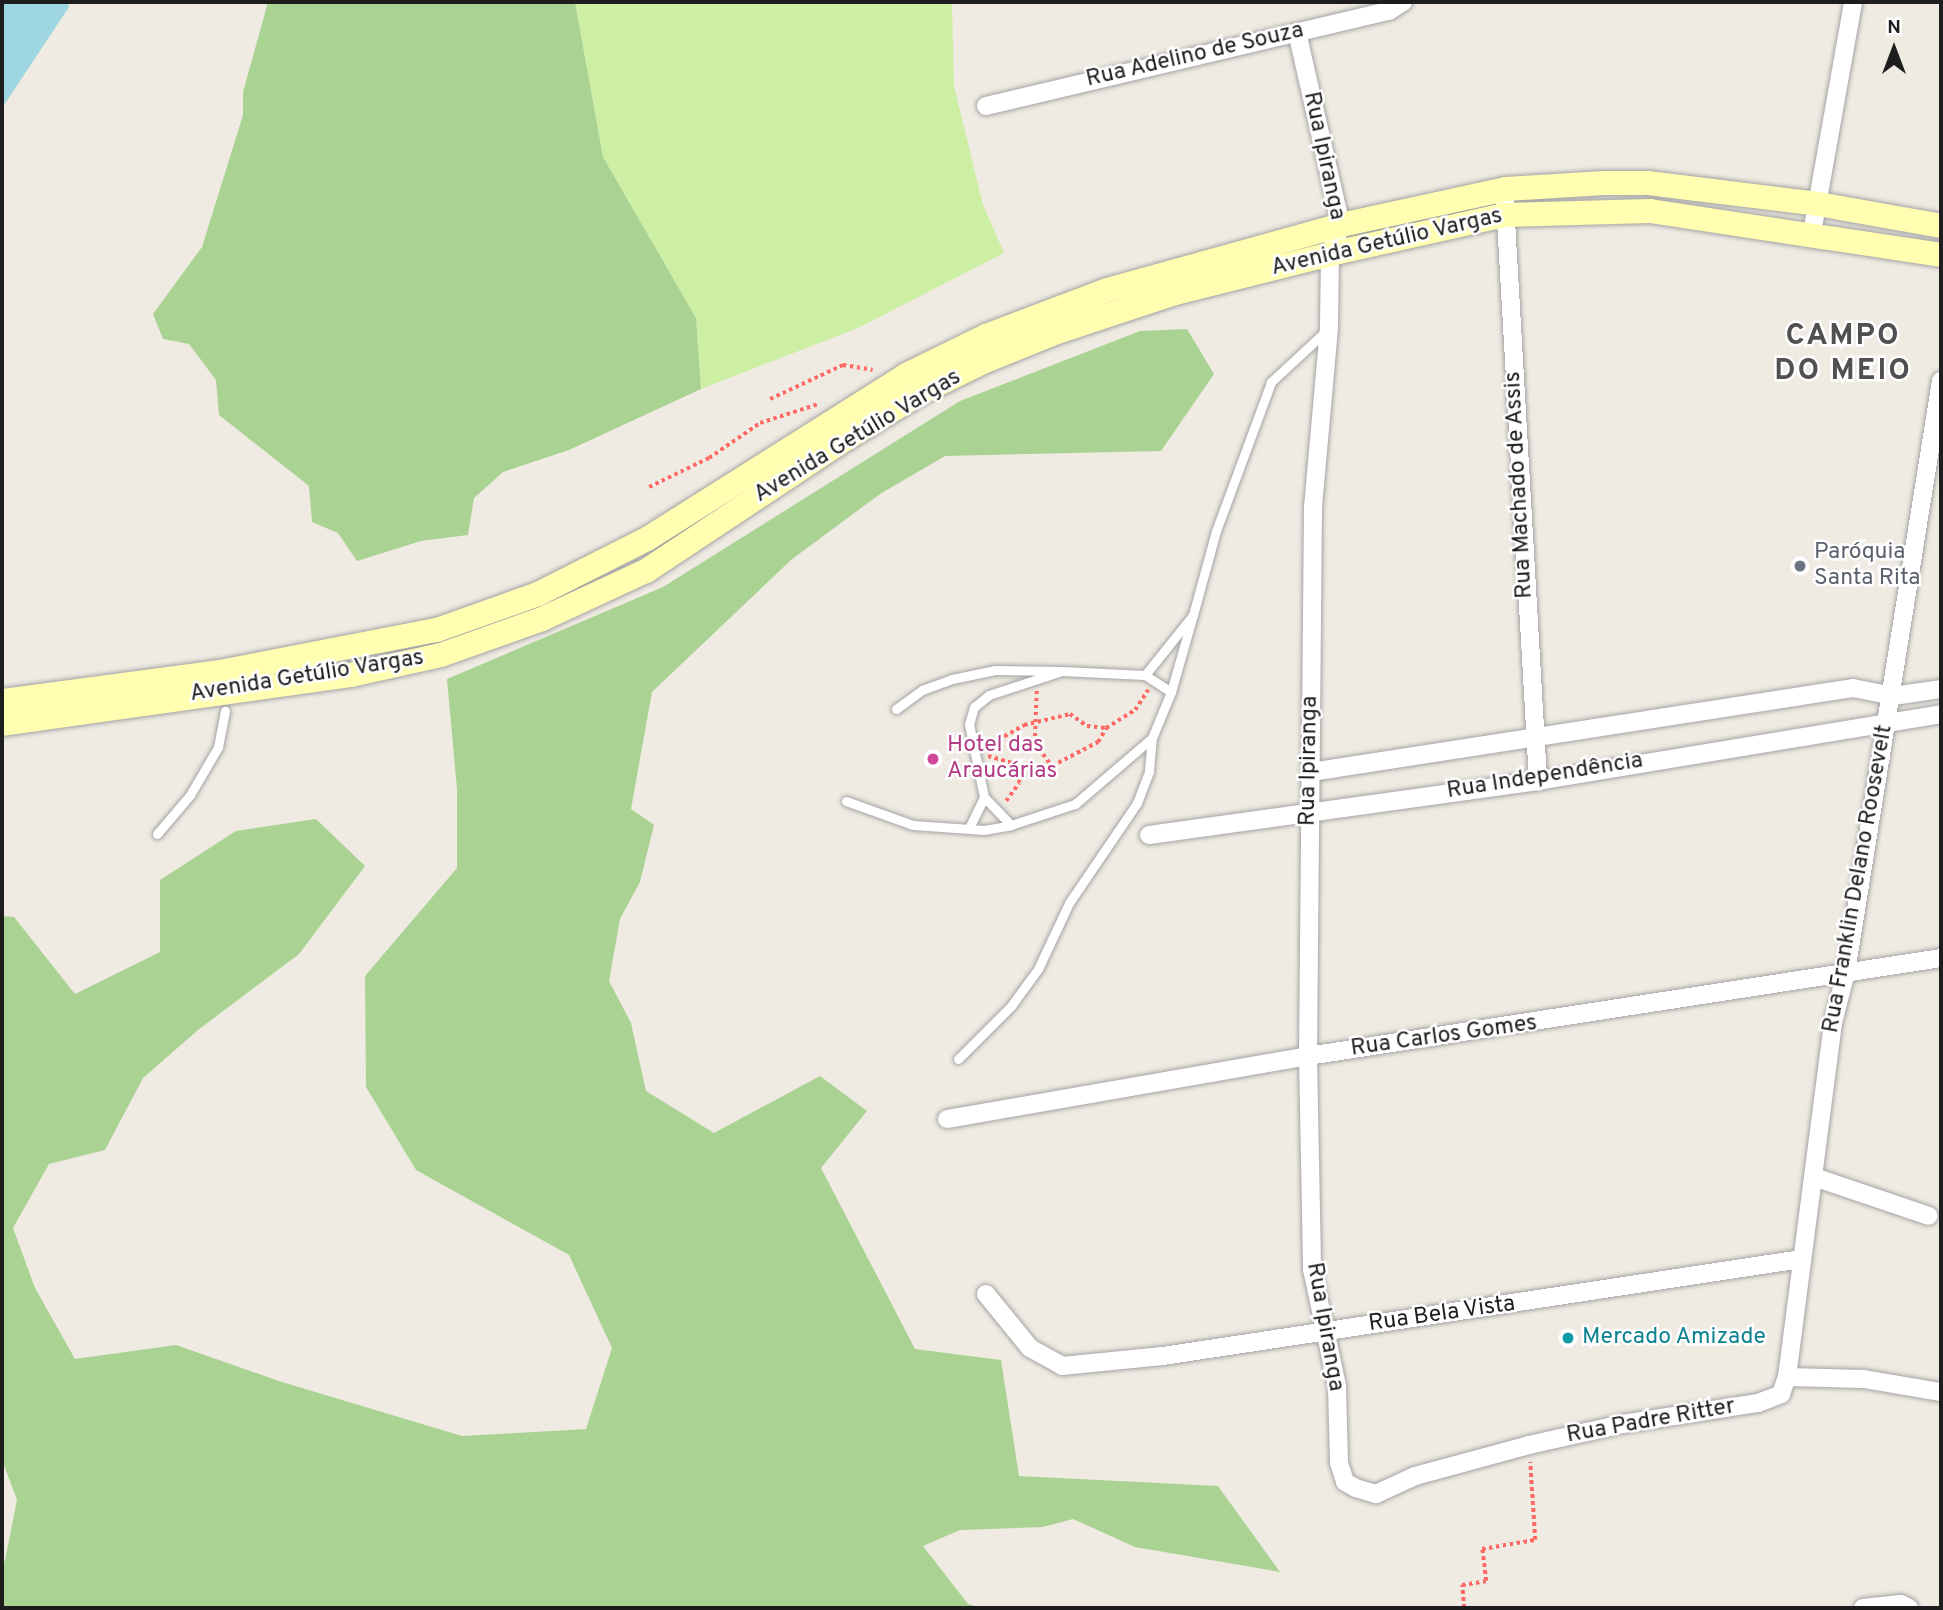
<!DOCTYPE html>
<meta charset="utf-8">
<style>
body{margin:0}
#map{position:relative;width:1943px;height:1610px;overflow:hidden;background:#efeae2;font-family:Overpass,sans-serif}
div>[style]{position:absolute}
[style*='--x']{left:calc(var(--x)*1px);top:calc(var(--y)*1px);width:calc(var(--w)*1px);rotate:calc(var(--a)*1deg)}
.grass>*{inset:0;background:#cdefa3}
.forest>*{inset:0;background:#aad393}
.water>*{inset:0;background:#9ed7e1}
.path>*{height:3.5px;margin-top:-1.75px;transform-origin:0;background:repeating-linear-gradient(90deg,#ff6964 0 3.5px,transparent 0 7px)}
.roads{filter:drop-shadow(0 0 2px #a4a4a4) drop-shadow(0 0 2px #a4a4a4)}
.service>*{height:9px;margin:-4.5px;padding:0 4.5px;transform-origin:4.5px;border-radius:4.5px;background:#fff}
.minor>*{height:18px;margin:-9px;padding:0 9px;transform-origin:9px;border-radius:9px;background:#fff}
.secondary>*{height:24px;margin:-12px;padding:0 12px;transform-origin:12px;border-radius:12px;background:#fffeb1}
.dots>*{width:19px;height:19px;translate:-50% -50%;box-sizing:border-box;border:4px solid #fff;border-radius:50%}
span{translate:-50% -50%;white-space:nowrap;text-align:center;line-height:1.15;-webkit-text-stroke:5px #fff;paint-order:stroke}
.street-label{font-size:23px;color:#1d1d1d}
.worship-label{font-size:23px;color:#5b616d}
.left{translate:0 -50%;text-align:left}
.hotel-label{font-size:23px;color:#b23c85}
.culture-label{font-size:23px;color:#0d838f}
.district-label{font-size:30px;color:#505050;font-weight:700;letter-spacing:2px}
.frame{position:absolute;inset:0;border:4px solid #1d1d1d;pointer-events:none}
.north{position:absolute;left:1859px;top:14px;width:70px;height:70px;-webkit-text-stroke:5px #fff;paint-order:stroke;rotate:0deg;font-size:19px;font-weight:700;line-height:28px;text-align:center;color:#1d1d1d}
.north::after{content:'';display:block;margin:auto;width:24px;height:32px;background:#1d1d1d;clip-path:polygon(50% 0,100% 100%,50% 72%,0 100%)}
</style>
<div id="map">
<div class="grass">
<i style="clip-path:polygon(575px 2px,952px 2px,954px 86px,983px 205px,1004px 253px,858px 328px,701px 389px,696px 318px,603px 157px)"></i>
</div>
<div class="forest">
<i style="clip-path:polygon(268px 2px,575px 2px,603px 157px,696px 318px,701px 389px,569px 450px,503px 472px,474px 498px,468px 535px,421px 541px,357px 561px,338px 533px,312px 522px,309px 486px,219px 415px,216px 380px,189px 344px,163px 339px,153px 314px,202px 247px,243px 115px,243px 92px)"></i>
<i style="clip-path:polygon(1187px 329px,1214px 374px,1161px 451px,945px 456px,880px 494px,791px 560px,652px 692px,631px 809px,654px 825px,640px 882px,620px 919px,609px 981px,631px 1023px,646px 1091px,714px 1133px,820px 1076px,867px 1111px,821px 1168px,915px 1349px,1001px 1360px,1019px 1476px,1218px 1486px,1280px 1572px,1135px 1547px,1073px 1519px,1043px 1527px,960px 1530px,923px 1546px,968px 1604px,982px 1608px,2px 1608px,2px 1575px,17px 1500px,2px 1460px,2px 916px,14px 917px,75px 994px,160px 952px,160px 880px,236px 831px,316px 819px,365px 866px,299px 954px,198px 1030px,143px 1078px,105px 1150px,49px 1164px,13px 1228px,35px 1288px,75px 1359px,176px 1345px,282px 1382px,462px 1436px,586px 1429px,612px 1348px,569px 1255px,416px 1170px,366px 1087px,365px 976px,457px 868px,457px 789px,447px 679px,663px 587px,960px 401px,1140px 331px)"></i>
</div>
<div class="water">
<i style="clip-path:polygon(2px 2px,68px 2px,69px 7px,2px 108px)"></i>
</div>
<div class="path">
<i style="--x:770;--y:399;--w:81;--a:-25"></i>
<i style="--x:843;--y:365;--w:30;--a:9"></i>
<i style="--x:649;--y:487;--w:67;--a:-25.8"></i>
<i style="--x:709;--y:458;--w:62;--a:-34.5"></i>
<i style="--x:760;--y:423;--w:61;--a:-18.1"></i>
<i style="--x:1037;--y:691;--w:52;--a:92.2"></i>
<i style="--x:1035;--y:743;--w:27;--a:54"></i>
<i style="--x:986;--y:747;--w:44;--a:-30.1"></i>
<i style="--x:1024;--y:725;--w:47;--a:-13.4"></i>
<i style="--x:1070;--y:714;--w:21;--a:35"></i>
<i style="--x:1087;--y:726;--w:19;--a:6"></i>
<i style="--x:1106;--y:728;--w:34;--a:-32"></i>
<i style="--x:1135;--y:710;--w:24;--a:-57"></i>
<i style="--x:988;--y:756;--w:48;--a:15.8"></i>
<i style="--x:1034;--y:769;--w:18;--a:-9"></i>
<i style="--x:1052;--y:766;--w:52;--a:-27.6"></i>
<i style="--x:1098;--y:742;--w:16;--a:-60"></i>
<i style="--x:1006;--y:801;--w:22;--a:-54"></i>
<i style="--x:1019;--y:783;--w:19;--a:-90"></i>
<i style="--x:1464;--y:1608;--w:23;--a:-95"></i>
<i style="--x:1462;--y:1585;--w:24;--a:-9"></i>
<i style="--x:1486;--y:1581;--w:32;--a:-97"></i>
<i style="--x:1482;--y:1549;--w:54;--a:-9.6"></i>
<i style="--x:1535;--y:1540;--w:78;--a:-93.7"></i>
</div>
<div class="roads">
<div class="service">
<i style="--x:1193;--y:615;--w:77;--a:128.7"></i>
<i style="--x:1145;--y:675;--w:83;--a:-177.2"></i>
<i style="--x:1062;--y:671;--w:77;--a:161.8"></i>
<i style="--x:989;--y:695;--w:19;--a:141"></i>
<i style="--x:974;--y:707;--w:18;--a:106"></i>
<i style="--x:969;--y:724;--w:75;--a:78.4"></i>
<i style="--x:984;--y:797;--w:39;--a:46"></i>
<i style="--x:1011;--y:825;--w:67;--a:-18.2"></i>
<i style="--x:1075;--y:804;--w:101;--a:-40.6"></i>
<i style="--x:1152;--y:738;--w:50;--a:-67.6"></i>
<i style="--x:1171;--y:692;--w:80;--a:-74.1"></i>
<i style="--x:1193;--y:615;--w:87;--a:-74.7"></i>
<i style="--x:1216;--y:531;--w:159;--a:-69.7"></i>
<i style="--x:1271;--y:382;--w:78;--a:-42.9"></i>
<i style="--x:1145;--y:675;--w:31;--a:33"></i>
<i style="--x:896;--y:709;--w:32;--a:-36"></i>
<i style="--x:922;--y:690;--w:32;--a:-20"></i>
<i style="--x:952;--y:679;--w:44;--a:-11.8"></i>
<i style="--x:995;--y:670;--w:65;--a:0.9"></i>
<i style="--x:846;--y:801;--w:71;--a:19.7"></i>
<i style="--x:913;--y:825;--w:71;--a:4"></i>
<i style="--x:984;--y:830;--w:27;--a:-10"></i>
<i style="--x:969;--y:828;--w:34;--a:-64"></i>
<i style="--x:157;--y:834;--w:51;--a:-49.8"></i>
<i style="--x:190;--y:795;--w:56;--a:-59.7"></i>
<i style="--x:218;--y:747;--w:37;--a:-79"></i>
<i style="--x:958;--y:1059;--w:75;--a:-45"></i>
<i style="--x:1011;--y:1006;--w:46;--a:-53.9"></i>
<i style="--x:1038;--y:969;--w:73;--a:-64.8"></i>
<i style="--x:1069;--y:903;--w:121;--a:-55.8"></i>
<i style="--x:1137;--y:803;--w:34;--a:-69"></i>
<i style="--x:1149;--y:771;--w:33;--a:-85"></i>
</div>
<div class="minor">
<i style="--x:1297;--y:32;--w:198;--a:77.2"></i>
<i style="--x:1341;--y:225;--w:31;--a:111"></i>
<i style="--x:1330;--y:254;--w:74;--a:90.8"></i>
<i style="--x:1329;--y:328;--w:179;--a:95.1"></i>
<i style="--x:1313;--y:506;--w:550;--a:90.52"></i>
<i style="--x:1308;--y:1056;--w:213;--a:88.9"></i>
<i style="--x:1312;--y:1269;--w:120;--a:77.9"></i>
<i style="--x:1337;--y:1386;--w:77;--a:88.5"></i>
<i style="--x:1339;--y:1463;--w:20;--a:72"></i>
<i style="--x:1345;--y:1482;--w:13;--a:29"></i>
<i style="--x:1356;--y:1488;--w:21;--a:17"></i>
<i style="--x:1376;--y:1494;--w:43;--a:-24.8"></i>
<i style="--x:1415;--y:1476;--w:118;--a:-15.2"></i>
<i style="--x:1529;--y:1445;--w:95;--a:-12.7"></i>
<i style="--x:1622;--y:1424;--w:138;--a:-8.8"></i>
<i style="--x:1758;--y:1403;--w:25;--a:-21"></i>
<i style="--x:1781;--y:1394;--w:18;--a:-71"></i>
<i style="--x:1787;--y:1377;--w:357;--a:-82.6"></i>
<i style="--x:1833;--y:1023;--w:53;--a:-75.7"></i>
<i style="--x:1846;--y:972;--w:599;--a:-80.87"></i>
<i style="--x:986;--y:106;--w:414;--a:-13.3"></i>
<i style="--x:1389;--y:11;--w:17;--a:-33"></i>
<i style="--x:1505;--y:203;--w:579;--a:86.73"></i>
<i style="--x:1812;--y:233;--w:235;--a:-79.9"></i>
<i style="--x:1311;--y:772;--w:548;--a:-8.81"></i>
<i style="--x:1853;--y:688;--w:41;--a:11.3"></i>
<i style="--x:1893;--y:696;--w:49;--a:-8.3"></i>
<i style="--x:1149;--y:835;--w:393;--a:-7.9"></i>
<i style="--x:1538;--y:781;--w:409;--a:-9.4"></i>
<i style="--x:947;--y:1119;--w:366;--a:-9.9"></i>
<i style="--x:1308;--y:1056;--w:641;--a:-8.8"></i>
<i style="--x:1814;--y:1177;--w:121;--a:18.7"></i>
<i style="--x:986;--y:1294;--w:70;--a:50.8"></i>
<i style="--x:1030;--y:1348;--w:37;--a:29"></i>
<i style="--x:1062;--y:1366;--w:101;--a:-5.7"></i>
<i style="--x:1163;--y:1356;--w:645;--a:-8.64"></i>
<i style="--x:1787;--y:1377;--w:77;--a:1.5"></i>
<i style="--x:1864;--y:1379;--w:78;--a:9.6"></i>
<i style="--x:1863;--y:1608;--w:38;--a:-6"></i>
<i style="--x:1901;--y:1604;--w:9;--a:27"></i>
</div>
<div class="secondary">
<i style="--x:2;--y:701;--w:220;--a:-7.6"></i>
<i style="--x:220;--y:672;--w:221;--a:-11"></i>
<i style="--x:437;--y:630;--w:107;--a:-19.6"></i>
<i style="--x:538;--y:594;--w:122;--a:-26.8"></i>
<i style="--x:647;--y:539;--w:307;--a:-32.3"></i>
<i style="--x:906;--y:375;--w:89;--a:-26"></i>
<i style="--x:986;--y:336;--w:129;--a:-20.8"></i>
<i style="--x:1107;--y:290;--w:243;--a:-15.5"></i>
<i style="--x:1341;--y:225;--w:169;--a:-12.3"></i>
<i style="--x:1506;--y:189;--w:98;--a:-3.5"></i>
<i style="--x:1604;--y:183;--w:44;--a:0"></i>
<i style="--x:1648;--y:183;--w:171;--a:7"></i>
<i style="--x:1818;--y:204;--w:125;--a:10.1"></i>
<i style="--x:2;--y:724;--w:352;--a:-8"></i>
<i style="--x:351;--y:675;--w:92;--a:-12.5"></i>
<i style="--x:441;--y:655;--w:107;--a:-19.6"></i>
<i style="--x:542;--y:619;--w:115;--a:-24.8"></i>
<i style="--x:646;--y:571;--w:241;--a:-33.5"></i>
<i style="--x:847;--y:438;--w:90;--a:-31.4"></i>
<i style="--x:924;--y:391;--w:68;--a:-26.2"></i>
<i style="--x:985;--y:361;--w:78;--a:-21.9"></i>
<i style="--x:1057;--y:332;--w:124;--a:-18.3"></i>
<i style="--x:1175;--y:293;--w:160;--a:-14.1"></i>
<i style="--x:1330;--y:254;--w:179;--a:-12.6"></i>
<i style="--x:1505;--y:215;--w:145;--a:-1.6"></i>
<i style="--x:1650;--y:211;--w:294;--a:8.6"></i>
</div>
</div>
<div class="dots">
<i style="left:1800px;top:566px;background:#6b7280"></i>
<i style="left:933px;top:759px;background:#d1479c"></i>
<i style="left:1568px;top:1338px;background:#0f9aa8"></i>
</div>
<div class="street-label">
<span style="left:1195px;top:56px;rotate:-13deg">Rua Adelino de Souza</span>
<span style="left:1323px;top:156px;rotate:78deg">Rua Ipiranga</span>
<span style="left:1387px;top:243px;rotate:-13deg">Avenida Getúlio Vargas</span>
<span style="left:858px;top:437px;rotate:-31deg">Avenida Getúlio Vargas</span>
<span style="left:1520px;top:485px;rotate:-93deg">Rua Machado de Assis</span>
<span style="left:307px;top:677px;rotate:-9deg">Avenida Getúlio Vargas</span>
<span style="left:1310px;top:761px;rotate:-89deg">Rua Ipiranga</span>
<span style="left:1545px;top:777px;rotate:-9deg">Rua Independência</span>
<span style="left:1859px;top:879px;rotate:-80deg">Rua Franklin Delano Roosevelt</span>
<span style="left:1444px;top:1037px;rotate:-8deg">Rua Carlos Gomes</span>
<span style="left:1442px;top:1315px;rotate:-8deg">Rua Bela Vista</span>
<span style="left:1324px;top:1327px;rotate:80deg">Rua Ipiranga</span>
<span style="left:1651px;top:1422px;rotate:-10deg">Rua Padre Ritter</span>
</div>
<div class="worship-label">
<span class="left" style="left:1814px;top:566px">Paróquia<br>Santa Rita</span>
</div>
<div class="hotel-label">
<span class="left" style="left:947px;top:759px">Hotel das<br>Araucárias</span>
</div>
<div class="culture-label">
<span class="left" style="left:1582px;top:1338px">Mercado Amizade</span>
</div>
<div class="district-label">
<span style="left:1843px;top:354px">CAMPO<br>DO MEIO</span>
</div>
<div class="frame"></div>
<div class="north">N</div>
</div>
